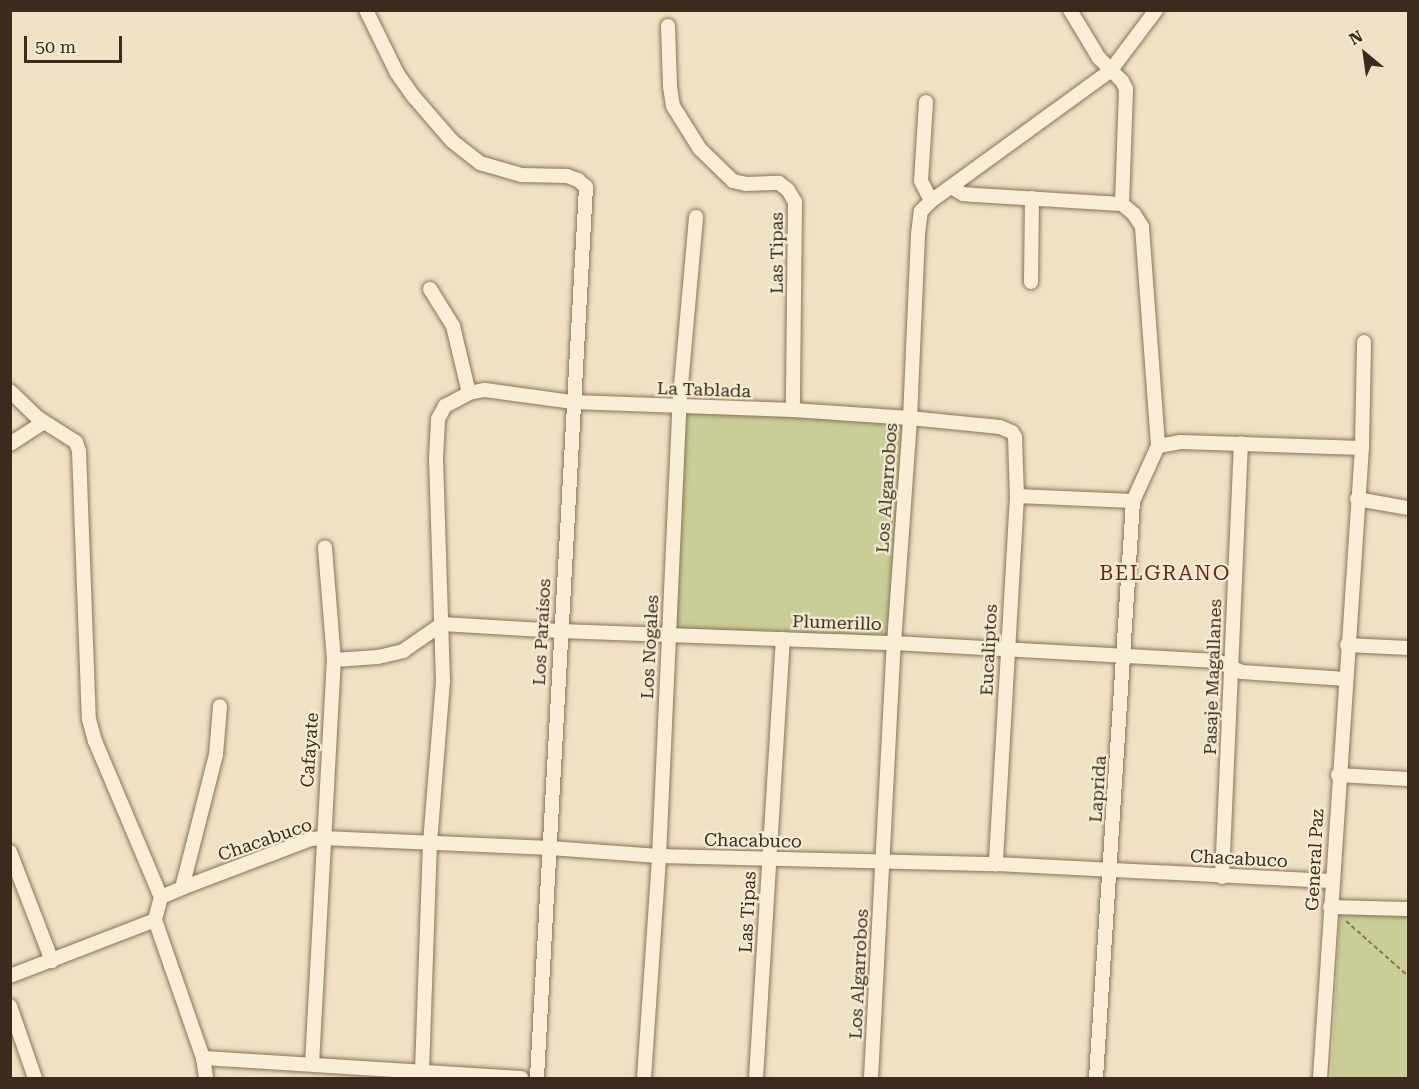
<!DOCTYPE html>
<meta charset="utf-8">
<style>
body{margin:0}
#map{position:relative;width:1419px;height:1089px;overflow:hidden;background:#efe1c3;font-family:"Roboto Serif",serif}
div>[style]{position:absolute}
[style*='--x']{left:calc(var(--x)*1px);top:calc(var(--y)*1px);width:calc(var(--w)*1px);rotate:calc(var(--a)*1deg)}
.green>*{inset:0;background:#c9ce96}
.path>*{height:2px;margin-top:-1px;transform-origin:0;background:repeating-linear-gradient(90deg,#8a7259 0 4.5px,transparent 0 7.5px)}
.roads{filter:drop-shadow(0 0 2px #8a7259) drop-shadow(0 0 2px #8a7259)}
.minor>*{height:14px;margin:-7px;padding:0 7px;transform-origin:7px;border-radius:7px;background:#faeed6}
span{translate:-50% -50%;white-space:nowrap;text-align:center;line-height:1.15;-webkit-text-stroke:4.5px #f6ebd3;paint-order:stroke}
.street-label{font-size:18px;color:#3a2b1e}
.quarter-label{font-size:21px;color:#672a1c;letter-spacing:1.5px}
.frame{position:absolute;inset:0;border:12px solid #3a2b1e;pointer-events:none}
.north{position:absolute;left:1335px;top:24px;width:60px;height:60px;-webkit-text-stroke:4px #f6ebd3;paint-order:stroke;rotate:331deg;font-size:16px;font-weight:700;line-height:24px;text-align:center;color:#3a2b1e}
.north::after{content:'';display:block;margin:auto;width:21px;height:27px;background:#3a2b1e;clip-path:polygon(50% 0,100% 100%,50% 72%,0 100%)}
.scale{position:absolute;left:24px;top:36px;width:98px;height:27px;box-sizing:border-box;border:3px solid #3a2b1e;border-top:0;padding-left:8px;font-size:18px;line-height:21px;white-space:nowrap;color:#3a2b1e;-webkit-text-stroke:4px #f6ebd3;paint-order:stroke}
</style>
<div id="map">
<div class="green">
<i style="clip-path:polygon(679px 408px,910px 418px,894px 643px,669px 636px)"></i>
<i style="clip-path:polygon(1340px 912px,1408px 915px,1408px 1078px,1331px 1078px)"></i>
</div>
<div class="path">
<i style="--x:1346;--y:921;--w:83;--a:41.6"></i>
</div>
<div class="roads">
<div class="minor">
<i style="--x:366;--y:10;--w:70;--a:63.8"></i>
<i style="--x:397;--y:73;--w:29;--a:55"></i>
<i style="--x:414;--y:97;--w:58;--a:49.2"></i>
<i style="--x:452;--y:141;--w:36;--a:38"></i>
<i style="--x:480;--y:163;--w:43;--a:16.3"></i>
<i style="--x:521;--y:175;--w:46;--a:1.2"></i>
<i style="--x:567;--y:176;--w:12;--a:20"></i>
<i style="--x:578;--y:180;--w:11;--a:41"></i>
<i style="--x:586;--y:187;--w:892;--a:93.15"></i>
<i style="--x:1070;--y:10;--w:56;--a:58.9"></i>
<i style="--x:1099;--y:58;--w:33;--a:45"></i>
<i style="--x:1122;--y:81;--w:9;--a:63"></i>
<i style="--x:1126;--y:89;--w:115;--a:92"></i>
<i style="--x:1122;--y:204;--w:16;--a:40"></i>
<i style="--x:1134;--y:214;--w:15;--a:58"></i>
<i style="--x:1142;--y:227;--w:220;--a:85.8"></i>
<i style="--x:1158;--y:446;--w:60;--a:114.4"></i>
<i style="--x:1133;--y:501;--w:578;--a:93.67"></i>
<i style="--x:668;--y:26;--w:61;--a:88.1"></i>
<i style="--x:670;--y:87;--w:19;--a:81"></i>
<i style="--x:673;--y:106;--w:51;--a:57.9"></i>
<i style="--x:700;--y:149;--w:46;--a:44.1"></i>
<i style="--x:733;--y:181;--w:13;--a:13"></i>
<i style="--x:746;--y:184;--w:33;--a:-2"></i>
<i style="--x:779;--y:183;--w:11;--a:38"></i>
<i style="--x:788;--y:190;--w:14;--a:60"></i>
<i style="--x:795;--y:202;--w:208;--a:90.6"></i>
<i style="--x:926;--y:102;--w:79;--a:93.6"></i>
<i style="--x:921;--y:181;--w:22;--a:63"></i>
<i style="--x:951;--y:187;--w:14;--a:30"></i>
<i style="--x:963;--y:194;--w:11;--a:5"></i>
<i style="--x:974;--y:195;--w:148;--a:3.5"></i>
<i style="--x:1031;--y:282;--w:84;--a:-89.3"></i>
<i style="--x:430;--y:289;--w:44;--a:58.1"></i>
<i style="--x:453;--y:326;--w:69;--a:76.6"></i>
<i style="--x:10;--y:391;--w:39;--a:44"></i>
<i style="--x:38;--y:418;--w:45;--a:32.3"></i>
<i style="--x:76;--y:442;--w:9;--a:72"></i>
<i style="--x:79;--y:451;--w:268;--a:87.9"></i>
<i style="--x:89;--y:719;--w:23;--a:75"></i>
<i style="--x:95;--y:741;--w:169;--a:67.1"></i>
<i style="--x:161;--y:897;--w:24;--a:105"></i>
<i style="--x:10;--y:444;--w:40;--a:-32.9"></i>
<i style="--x:1158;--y:446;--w:23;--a:-10"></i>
<i style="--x:1181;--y:442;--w:181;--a:1.9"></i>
<i style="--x:1017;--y:496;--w:116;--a:2.5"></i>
<i style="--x:1357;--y:499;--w:52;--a:10"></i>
<i style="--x:1347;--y:645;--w:61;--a:2.8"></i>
<i style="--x:334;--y:660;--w:44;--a:-3.9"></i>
<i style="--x:378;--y:657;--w:26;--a:-13"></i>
<i style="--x:403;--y:651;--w:47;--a:-34.7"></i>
<i style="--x:442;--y:624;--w:118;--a:3.4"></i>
<i style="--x:560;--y:631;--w:334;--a:2.1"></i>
<i style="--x:894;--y:643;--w:324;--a:3.2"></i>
<i style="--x:1217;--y:661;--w:27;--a:24"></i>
<i style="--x:1242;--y:672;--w:104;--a:3.9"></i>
<i style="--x:1338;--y:775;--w:70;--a:3.3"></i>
<i style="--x:10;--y:852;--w:117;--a:68.9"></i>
<i style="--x:1222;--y:877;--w:434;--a:-87.5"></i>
<i style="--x:182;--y:888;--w:138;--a:-20.8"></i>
<i style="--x:311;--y:839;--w:12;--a:-5"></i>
<i style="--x:323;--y:838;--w:227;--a:2.5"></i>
<i style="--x:550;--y:848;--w:109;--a:4.2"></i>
<i style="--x:659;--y:856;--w:337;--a:1.4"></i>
<i style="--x:996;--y:864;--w:335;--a:2.9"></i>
<i style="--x:161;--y:897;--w:23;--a:-23"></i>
<i style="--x:182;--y:888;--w:137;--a:-75.7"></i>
<i style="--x:216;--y:755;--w:49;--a:-85.3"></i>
<i style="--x:1330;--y:907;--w:78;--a:1.5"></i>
<i style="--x:155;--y:920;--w:146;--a:70.8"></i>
<i style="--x:203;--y:1058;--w:20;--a:81"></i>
<i style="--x:10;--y:976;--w:155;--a:-21.1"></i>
<i style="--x:10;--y:1006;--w:76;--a:70.9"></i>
<i style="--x:203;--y:1058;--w:319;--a:3.6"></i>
<i style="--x:312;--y:1064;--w:405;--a:-86.9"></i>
<i style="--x:334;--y:660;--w:113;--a:-94.6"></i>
<i style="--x:422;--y:1071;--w:228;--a:-88"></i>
<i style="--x:430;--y:843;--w:163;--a:-85.4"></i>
<i style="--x:443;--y:681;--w:223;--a:-91.8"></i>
<i style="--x:436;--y:458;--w:39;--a:-87"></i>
<i style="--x:438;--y:419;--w:15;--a:-62"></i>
<i style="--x:445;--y:406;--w:27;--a:-28"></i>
<i style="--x:469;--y:393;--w:16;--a:-11"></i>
<i style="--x:485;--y:390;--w:89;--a:7.8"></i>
<i style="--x:573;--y:402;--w:220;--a:2.1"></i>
<i style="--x:793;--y:410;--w:117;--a:3.9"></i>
<i style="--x:910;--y:418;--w:90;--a:5.7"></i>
<i style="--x:1000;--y:427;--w:13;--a:23"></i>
<i style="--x:1012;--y:432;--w:6;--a:59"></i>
<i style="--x:1015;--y:437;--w:59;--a:88.1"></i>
<i style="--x:1017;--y:496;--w:369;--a:93.3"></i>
<i style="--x:644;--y:1078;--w:223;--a:-86.1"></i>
<i style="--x:659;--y:856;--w:448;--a:-87.4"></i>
<i style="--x:679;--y:408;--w:192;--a:-84.9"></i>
<i style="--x:756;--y:1078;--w:440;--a:-86.5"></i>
<i style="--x:871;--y:1078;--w:436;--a:-87"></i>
<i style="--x:894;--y:643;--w:226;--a:-85.9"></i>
<i style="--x:910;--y:418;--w:184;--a:-87.5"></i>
<i style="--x:918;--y:234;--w:23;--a:-83"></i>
<i style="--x:921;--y:211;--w:14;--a:-45"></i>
<i style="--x:931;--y:201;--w:223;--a:-36"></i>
<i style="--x:1111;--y:70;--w:75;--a:-53.1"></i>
<i style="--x:1320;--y:1078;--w:631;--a:-86.19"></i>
<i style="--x:1362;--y:448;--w:106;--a:-88.9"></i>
</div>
</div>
<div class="street-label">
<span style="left:777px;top:253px;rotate:-90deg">Las Tipas</span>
<span style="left:704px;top:390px;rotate:2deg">La Tablada</span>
<span style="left:887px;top:488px;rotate:-86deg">Los Algarrobos</span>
<span style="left:837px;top:623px;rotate:2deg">Plumerillo</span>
<span style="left:542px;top:632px;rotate:-87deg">Los Paraísos</span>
<span style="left:650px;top:647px;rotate:-87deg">Los Nogales</span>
<span style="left:989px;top:650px;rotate:-87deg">Eucaliptos</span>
<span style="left:1213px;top:677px;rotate:-88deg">Pasaje Magallanes</span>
<span style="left:310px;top:750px;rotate:-86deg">Cafayate</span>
<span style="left:1098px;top:789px;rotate:-86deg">Laprida</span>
<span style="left:265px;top:840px;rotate:-19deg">Chacabuco</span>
<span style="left:753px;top:841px;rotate:1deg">Chacabuco</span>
<span style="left:1239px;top:859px;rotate:3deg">Chacabuco</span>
<span style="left:1315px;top:860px;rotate:-87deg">General Paz</span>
<span style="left:748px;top:912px;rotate:-87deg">Las Tipas</span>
<span style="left:859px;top:974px;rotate:-87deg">Los Algarrobos</span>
</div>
<div class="quarter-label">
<span style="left:1165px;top:573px">BELGRANO</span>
</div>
<div class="frame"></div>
<div class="north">N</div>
<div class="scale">50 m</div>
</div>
